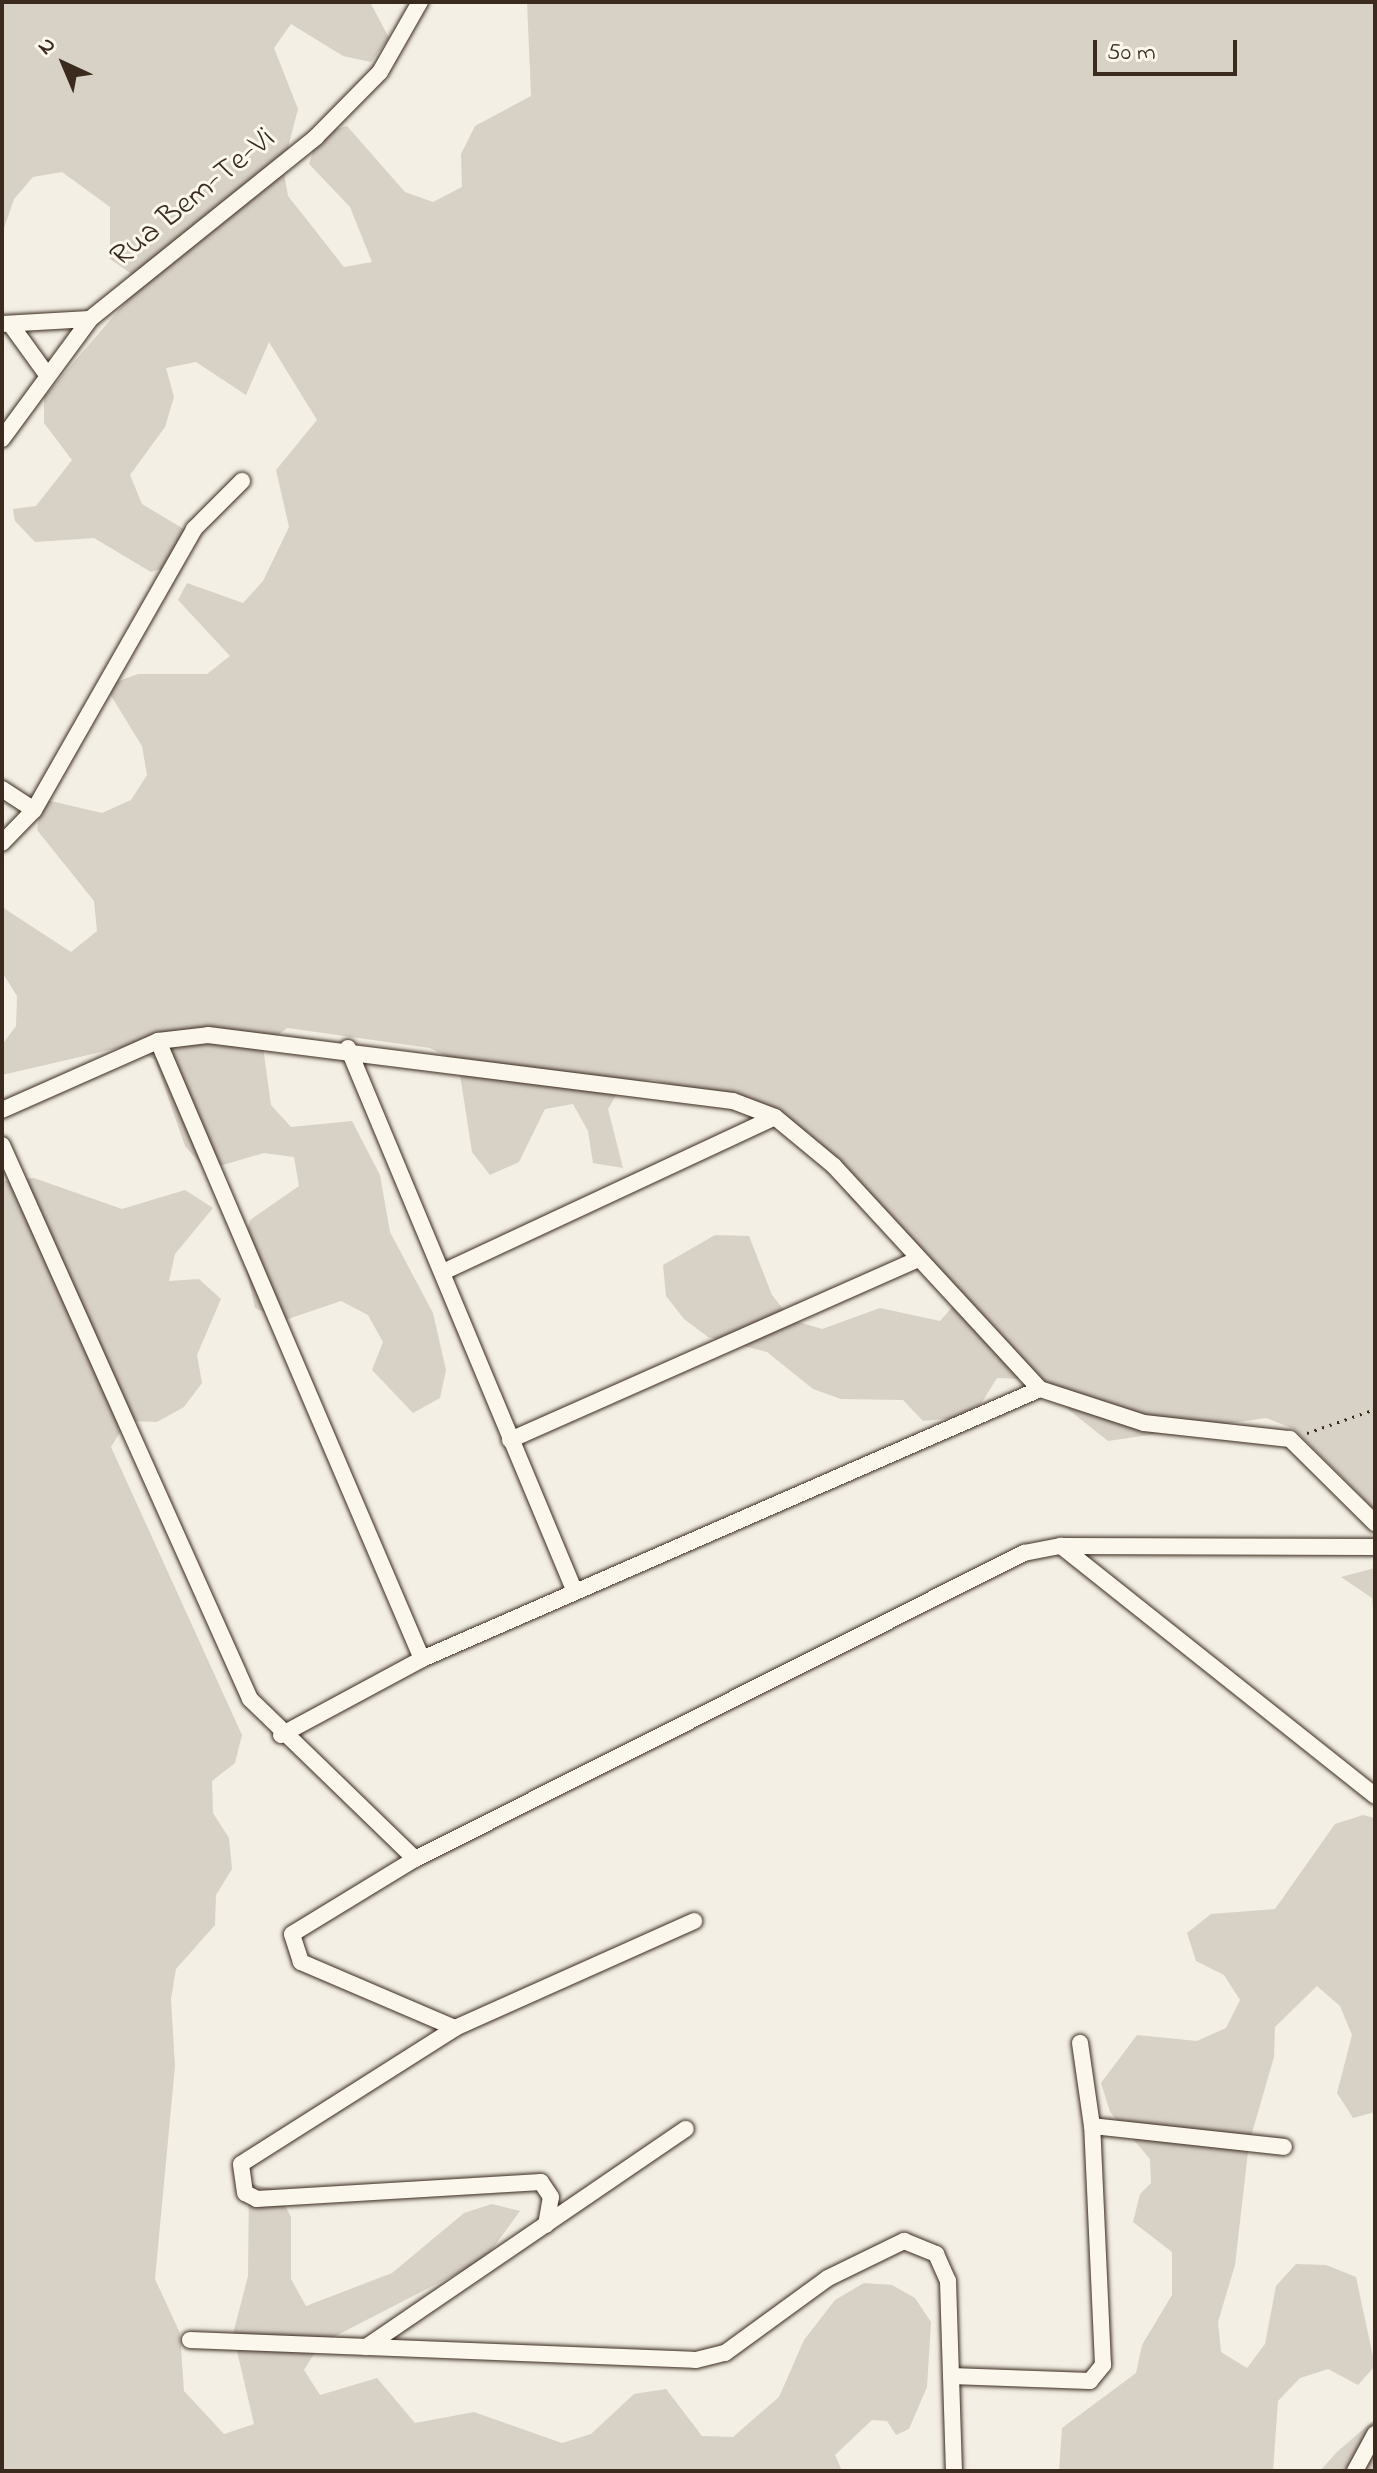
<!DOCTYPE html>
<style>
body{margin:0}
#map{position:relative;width:1377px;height:2473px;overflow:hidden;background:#f3efe4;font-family:"Indie Flower",sans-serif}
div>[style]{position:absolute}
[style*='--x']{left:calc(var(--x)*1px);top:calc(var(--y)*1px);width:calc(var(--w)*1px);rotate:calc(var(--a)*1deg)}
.green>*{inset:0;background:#d8d1c6}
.path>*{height:3px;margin-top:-1.5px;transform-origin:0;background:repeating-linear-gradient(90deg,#3b2a1e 0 2px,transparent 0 8px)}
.roads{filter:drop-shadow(0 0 2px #3b2a1e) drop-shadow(0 0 2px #3b2a1e)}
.street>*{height:16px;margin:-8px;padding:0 8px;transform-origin:8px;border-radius:8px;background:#fbf7ec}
span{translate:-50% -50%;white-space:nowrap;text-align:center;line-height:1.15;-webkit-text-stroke:6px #fbf7ec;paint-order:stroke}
.street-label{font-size:32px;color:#3b2a1e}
.frame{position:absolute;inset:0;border:4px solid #3b2a1e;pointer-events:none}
.north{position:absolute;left:24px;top:24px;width:80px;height:80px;-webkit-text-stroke:6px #fbf7ec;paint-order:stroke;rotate:316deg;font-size:22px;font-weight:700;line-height:32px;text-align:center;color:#3b2a1e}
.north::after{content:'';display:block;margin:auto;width:28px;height:36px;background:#3b2a1e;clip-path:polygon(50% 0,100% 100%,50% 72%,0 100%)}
.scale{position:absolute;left:1093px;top:40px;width:144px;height:36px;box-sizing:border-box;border:4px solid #3b2a1e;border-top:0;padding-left:10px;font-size:24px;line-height:28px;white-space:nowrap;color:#3b2a1e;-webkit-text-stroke:6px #fbf7ec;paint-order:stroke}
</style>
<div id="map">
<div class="green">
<i style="clip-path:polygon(2px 2px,370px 2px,389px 38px,371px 62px,343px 56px,291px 24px,274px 48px,298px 109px,283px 167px,288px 196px,344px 267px,372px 262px,350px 207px,309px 164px,318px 134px,347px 126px,405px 192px,433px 202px,462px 187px,461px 154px,475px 126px,531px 96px,527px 2px,1375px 2px,1375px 1510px,1294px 1429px,1266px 1418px,1108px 1441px,1030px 1379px,997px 1378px,981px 1404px,954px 1418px,923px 1421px,903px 1400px,841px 1399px,813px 1389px,767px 1352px,708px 1337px,684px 1319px,666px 1296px,663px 1265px,715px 1235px,749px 1236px,772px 1295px,792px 1320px,822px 1329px,880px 1308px,940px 1321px,961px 1297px,851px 1199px,817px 1147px,714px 1097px,654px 1080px,624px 1082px,608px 1109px,623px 1168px,593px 1163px,588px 1131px,573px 1104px,545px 1109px,519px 1162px,490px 1175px,472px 1152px,458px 1062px,430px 1048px,287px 1028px,263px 1047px,271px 1105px,291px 1127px,352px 1121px,380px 1175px,390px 1232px,433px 1313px,446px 1370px,440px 1398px,413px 1413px,372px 1370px,383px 1342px,368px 1315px,341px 1301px,285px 1320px,255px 1308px,242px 1250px,250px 1220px,299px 1186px,294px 1157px,264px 1153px,206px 1170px,185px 1146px,155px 1060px,127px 1046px,2px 1075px,2px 1045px,16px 1026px,17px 996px,2px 972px,2px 907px,71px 952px,97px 931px,94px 901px,37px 830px,42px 799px,102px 813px,131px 800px,147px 775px,142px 746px,105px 686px,138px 674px,207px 674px,230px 656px,178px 600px,187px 583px,243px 603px,263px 581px,289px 527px,276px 470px,317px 420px,269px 342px,246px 395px,196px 362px,166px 368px,174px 397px,165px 427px,130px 475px,142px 504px,192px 534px,182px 562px,151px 572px,94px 538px,35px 542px,15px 521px,13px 509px,36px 506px,72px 460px,44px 423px,44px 397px,143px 282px,110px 259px,110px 207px,62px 172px,33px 177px,14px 199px,2px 234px)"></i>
<i style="clip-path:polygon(34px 1178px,122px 1209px,185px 1190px,213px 1208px,175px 1254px,169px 1281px,199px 1279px,221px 1299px,197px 1355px,202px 1383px,184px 1407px,157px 1422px,127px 1421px,111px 1447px,242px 1735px,235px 1763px,212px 1781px,213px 1813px,229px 1838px,232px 1869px,216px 1895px,215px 1925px,176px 1969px,171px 1999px,175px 2066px,155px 2279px,180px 2333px,184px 2391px,224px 2434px,254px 2424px,233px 2334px,248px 2276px,249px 2183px,277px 2190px,291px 2217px,291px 2279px,306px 2306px,392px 2273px,464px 2213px,492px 2204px,520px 2211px,485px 2259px,320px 2344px,304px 2370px,320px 2395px,377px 2378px,415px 2423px,474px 2412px,562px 2443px,591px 2434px,634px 2394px,666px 2389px,702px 2436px,733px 2437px,779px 2397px,804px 2340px,835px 2300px,864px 2283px,892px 2285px,915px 2298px,931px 2322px,927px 2387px,909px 2429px,896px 2435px,887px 2421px,872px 2420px,835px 2455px,842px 2471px,2px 2471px,2px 1181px)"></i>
<i style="clip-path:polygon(1375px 1568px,1375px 1628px,1372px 1598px,1341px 1577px)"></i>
<i style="clip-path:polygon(1363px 1815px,1375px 1818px,1375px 2112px,1353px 2118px,1337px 2093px,1352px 2035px,1340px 2006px,1317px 1986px,1275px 2027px,1274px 2057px,1249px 2143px,1235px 2265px,1218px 2322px,1221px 2352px,1247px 2368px,1265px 2344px,1276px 2286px,1296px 2264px,1326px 2265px,1356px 2277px,1375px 2366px,1358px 2385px,1328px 2369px,1300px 2378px,1278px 2401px,1273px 2471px,1059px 2471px,1062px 2428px,1136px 2373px,1142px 2345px,1172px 2295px,1172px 2252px,1133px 2222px,1140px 2194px,1151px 2183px,1150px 2159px,1110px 2112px,1101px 2083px,1137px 2035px,1197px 2041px,1226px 2028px,1240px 2000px,1224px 1975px,1196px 1961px,1187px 1933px,1211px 1914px,1275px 1909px,1335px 1824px)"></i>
<i style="clip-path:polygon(1375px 2419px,1375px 2471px,1320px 2471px,1337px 2452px)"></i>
</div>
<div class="path">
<i style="--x:1307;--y:1433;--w:72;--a:-19.4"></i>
</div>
<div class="roads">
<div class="street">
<i style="--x:2;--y:324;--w:88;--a:-3.3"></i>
<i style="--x:11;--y:325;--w:58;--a:54.1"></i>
<i style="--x:2;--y:439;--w:149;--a:-53.7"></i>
<i style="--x:90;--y:319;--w:290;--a:-38.8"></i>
<i style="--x:316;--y:137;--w:91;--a:-45.4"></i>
<i style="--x:380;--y:72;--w:81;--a:-60.3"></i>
<i style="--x:2;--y:789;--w:38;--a:33"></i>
<i style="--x:2;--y:843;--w:46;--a:-45.9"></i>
<i style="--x:34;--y:810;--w:323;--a:-60.3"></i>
<i style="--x:194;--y:529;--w:68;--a:-45"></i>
<i style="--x:158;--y:1041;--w:672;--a:66.87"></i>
<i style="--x:348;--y:1048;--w:589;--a:67.35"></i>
<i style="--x:2;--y:1110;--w:171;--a:-23.9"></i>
<i style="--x:158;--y:1041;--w:50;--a:-6.8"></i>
<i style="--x:208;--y:1035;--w:529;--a:7.17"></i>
<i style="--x:733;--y:1101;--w:45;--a:20.9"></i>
<i style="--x:775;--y:1117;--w:77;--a:39.7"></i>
<i style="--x:834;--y:1166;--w:304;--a:47.3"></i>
<i style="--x:2;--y:1145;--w:607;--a:65.88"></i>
<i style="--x:250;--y:1699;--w:230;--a:44.1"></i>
<i style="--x:443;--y:1272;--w:366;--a:-25"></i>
<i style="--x:510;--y:1440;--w:445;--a:-23.9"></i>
<i style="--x:1061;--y:1546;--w:401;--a:38.5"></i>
<i style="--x:281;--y:1735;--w:160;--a:-28.3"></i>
<i style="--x:422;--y:1659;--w:674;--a:-23.6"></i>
<i style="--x:1040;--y:1389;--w:109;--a:18.1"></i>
<i style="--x:1144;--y:1423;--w:147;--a:6.3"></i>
<i style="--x:1290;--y:1439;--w:120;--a:44.7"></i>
<i style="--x:455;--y:2028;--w:168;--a:-156.8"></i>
<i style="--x:301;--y:1962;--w:29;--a:-108"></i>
<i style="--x:292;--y:1934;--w:144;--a:-31.4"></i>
<i style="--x:415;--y:1859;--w:682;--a:-26.68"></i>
<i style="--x:1024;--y:1553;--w:38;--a:-11"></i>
<i style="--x:1061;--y:1546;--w:314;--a:0.2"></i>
<i style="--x:1092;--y:2126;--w:193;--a:6.2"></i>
<i style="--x:546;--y:2225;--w:28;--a:-80"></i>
<i style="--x:551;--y:2197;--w:18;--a:-124"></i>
<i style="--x:541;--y:2182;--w:285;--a:176.6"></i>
<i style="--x:257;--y:2199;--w:13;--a:-153"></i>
<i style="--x:245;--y:2193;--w:29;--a:-98"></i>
<i style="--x:241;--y:2164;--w:254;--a:-32.4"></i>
<i style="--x:455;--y:2028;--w:262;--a:-24.1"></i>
<i style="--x:190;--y:2340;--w:506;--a:2.26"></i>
<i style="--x:696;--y:2360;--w:30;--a:-14"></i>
<i style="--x:725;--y:2353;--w:127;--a:-36.1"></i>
<i style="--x:828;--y:2278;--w:85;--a:-26"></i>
<i style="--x:904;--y:2241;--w:35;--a:22"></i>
<i style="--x:936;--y:2254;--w:30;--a:66"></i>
<i style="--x:948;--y:2281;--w:190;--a:88.2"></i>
<i style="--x:366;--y:2347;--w:387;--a:-34.3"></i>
<i style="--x:951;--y:2376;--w:139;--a:2.1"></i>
<i style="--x:1090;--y:2381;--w:21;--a:-51"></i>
<i style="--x:1103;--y:2365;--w:239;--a:-92.6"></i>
<i style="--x:1092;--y:2126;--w:84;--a:-98.2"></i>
<i style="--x:1355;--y:2471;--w:42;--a:-61.6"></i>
</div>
</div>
<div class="street-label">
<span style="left:194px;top:199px;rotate:-39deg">Rua Bem-Te-Vi</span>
</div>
<div class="frame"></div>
<div class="north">N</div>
<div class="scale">50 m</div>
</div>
